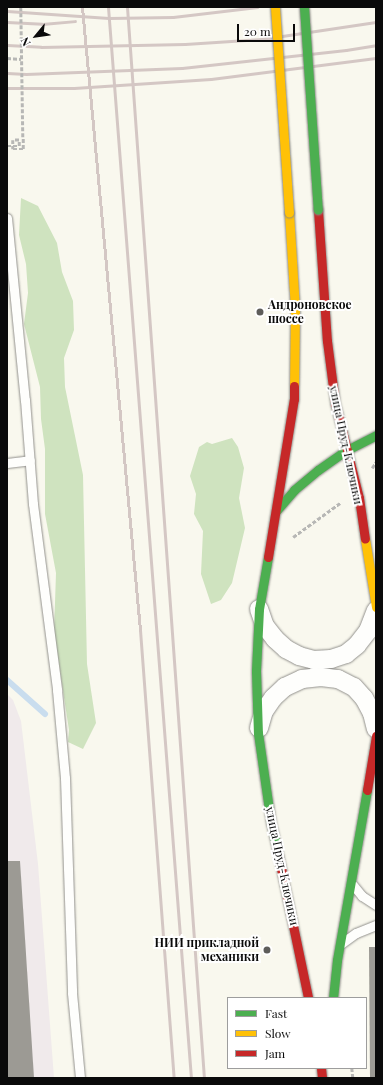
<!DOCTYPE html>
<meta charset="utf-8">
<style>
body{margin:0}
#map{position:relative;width:383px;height:1085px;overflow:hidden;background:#f9f8ee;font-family:"Playfair Display",serif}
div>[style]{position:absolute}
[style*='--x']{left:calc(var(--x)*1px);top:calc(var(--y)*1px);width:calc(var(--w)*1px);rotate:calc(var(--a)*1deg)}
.industrial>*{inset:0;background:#f0eaeb}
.forest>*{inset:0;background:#cfe3bf}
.stream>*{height:6px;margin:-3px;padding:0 3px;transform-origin:3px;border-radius:3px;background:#c9ddee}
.building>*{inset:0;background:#9c9a94}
.path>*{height:2.5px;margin-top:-1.25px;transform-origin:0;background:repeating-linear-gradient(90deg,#b7b7b5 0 4px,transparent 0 6px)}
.roads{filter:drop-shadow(0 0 1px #92918d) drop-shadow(0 0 1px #92918d)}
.lane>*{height:9px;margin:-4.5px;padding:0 4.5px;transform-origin:4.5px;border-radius:4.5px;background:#fefefc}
.street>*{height:18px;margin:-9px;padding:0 9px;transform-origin:9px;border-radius:9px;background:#fefefc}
.fast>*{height:9px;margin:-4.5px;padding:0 4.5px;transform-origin:4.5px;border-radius:4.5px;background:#4caf50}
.slow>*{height:9px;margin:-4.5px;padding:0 4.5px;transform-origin:4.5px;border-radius:4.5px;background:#ffc107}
.jam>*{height:9px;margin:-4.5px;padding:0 4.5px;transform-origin:4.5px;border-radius:4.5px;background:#c62828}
.rail>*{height:3px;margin:-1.5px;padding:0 1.5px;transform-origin:1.5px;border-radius:1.5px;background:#d4c7c4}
.path-bridge>*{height:2.5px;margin-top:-1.25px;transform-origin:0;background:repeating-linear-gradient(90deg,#b7b7b5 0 4px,transparent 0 6px)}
.bridges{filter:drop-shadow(0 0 1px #888883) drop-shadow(0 0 1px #888883)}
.fast-bridge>*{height:9px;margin:-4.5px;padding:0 4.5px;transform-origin:4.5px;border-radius:4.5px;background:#4caf50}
.slow-bridge>*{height:9px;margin:-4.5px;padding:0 4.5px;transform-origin:4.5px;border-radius:4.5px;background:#ffc107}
.dots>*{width:11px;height:11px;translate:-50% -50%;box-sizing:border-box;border:2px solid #fff;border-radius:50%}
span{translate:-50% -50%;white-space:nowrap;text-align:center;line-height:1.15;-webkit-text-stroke:4px #fff;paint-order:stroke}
.poi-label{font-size:12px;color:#0a0a0a;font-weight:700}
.left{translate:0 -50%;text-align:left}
.right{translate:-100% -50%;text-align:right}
.street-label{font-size:12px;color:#0a0a0a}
.frame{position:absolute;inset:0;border:8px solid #0a0a0a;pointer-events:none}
.legend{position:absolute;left:227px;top:997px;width:140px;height:72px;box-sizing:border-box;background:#fff;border:1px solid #9d9d9d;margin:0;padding:5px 7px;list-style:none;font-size:12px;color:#0a0a0a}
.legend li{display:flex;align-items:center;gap:8px;height:20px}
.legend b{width:20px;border:1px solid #9d9d9d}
.north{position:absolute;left:16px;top:16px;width:40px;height:40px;-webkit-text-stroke:3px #fff;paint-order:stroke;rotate:241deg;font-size:11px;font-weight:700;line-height:16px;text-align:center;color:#0a0a0a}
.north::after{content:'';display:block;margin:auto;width:14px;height:18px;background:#0a0a0a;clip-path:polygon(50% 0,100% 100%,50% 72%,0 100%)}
.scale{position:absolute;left:237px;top:24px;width:58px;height:18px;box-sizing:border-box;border:2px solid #0a0a0a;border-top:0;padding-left:5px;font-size:12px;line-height:14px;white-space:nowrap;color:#0a0a0a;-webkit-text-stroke:3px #fff;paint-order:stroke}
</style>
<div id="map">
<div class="industrial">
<i style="clip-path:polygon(7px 694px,13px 700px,21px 721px,38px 864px,54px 1078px,7px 1078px)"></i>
</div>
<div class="forest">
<i style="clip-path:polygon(21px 198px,38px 206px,57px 243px,62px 272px,73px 301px,74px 330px,64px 358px,65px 387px,83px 475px,87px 664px,96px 723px,83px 749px,68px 742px,69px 730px,54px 632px,56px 573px,45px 514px,45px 449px,41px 419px,40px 387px,24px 324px,28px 293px,26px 264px,19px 235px)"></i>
<i style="clip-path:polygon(232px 438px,238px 447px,244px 468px,239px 498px,245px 528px,232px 583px,221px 600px,211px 604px,201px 574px,203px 531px,194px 514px,196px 494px,190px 476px,199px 447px,207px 442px,212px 444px)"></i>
</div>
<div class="stream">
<i style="--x:7;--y:680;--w:51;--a:41.8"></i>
</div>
<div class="building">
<i style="clip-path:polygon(7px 861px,20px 861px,34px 1078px,7px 1078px)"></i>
<i style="clip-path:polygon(369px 947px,376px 947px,376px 1078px,370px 1078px)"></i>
</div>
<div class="path">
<i style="--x:7;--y:58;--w:14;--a:4"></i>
<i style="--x:7;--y:146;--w:12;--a:0"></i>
<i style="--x:19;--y:146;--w:6;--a:-90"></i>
<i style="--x:19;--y:140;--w:6;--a:180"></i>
<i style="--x:13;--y:140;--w:9;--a:90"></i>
<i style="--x:13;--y:149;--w:10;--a:0"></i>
<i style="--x:23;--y:149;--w:11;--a:-90"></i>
<i style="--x:372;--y:468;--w:7;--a:-56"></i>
<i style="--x:293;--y:537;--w:58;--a:-35.9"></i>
<i style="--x:352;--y:1068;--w:10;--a:84"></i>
</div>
<div class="roads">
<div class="lane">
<i style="--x:7;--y:218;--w:183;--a:84.4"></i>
<i style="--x:25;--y:400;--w:104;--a:85.6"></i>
<i style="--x:33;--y:504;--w:188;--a:82.6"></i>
<i style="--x:57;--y:690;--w:88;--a:84.8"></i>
<i style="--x:65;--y:778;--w:215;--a:88.1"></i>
<i style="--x:72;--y:993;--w:85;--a:84.6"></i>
<i style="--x:7;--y:463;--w:23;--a:-7"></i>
<i style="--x:353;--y:885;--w:14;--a:51"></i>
<i style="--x:362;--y:896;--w:17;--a:33"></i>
<i style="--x:342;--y:943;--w:17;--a:-36"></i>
<i style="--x:356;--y:933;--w:22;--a:-22"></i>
</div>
<div class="street">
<i style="--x:259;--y:609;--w:18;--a:71"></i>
<i style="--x:265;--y:626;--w:16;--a:52"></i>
<i style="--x:275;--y:639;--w:15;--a:42"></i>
<i style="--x:286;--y:649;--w:15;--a:28"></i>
<i style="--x:299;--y:656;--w:16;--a:15"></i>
<i style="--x:314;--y:660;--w:17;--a:-3"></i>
<i style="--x:331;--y:659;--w:16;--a:-18"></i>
<i style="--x:346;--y:654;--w:14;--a:-39"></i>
<i style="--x:357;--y:645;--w:18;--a:-52"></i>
<i style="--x:368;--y:631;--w:22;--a:-69"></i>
<i style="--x:259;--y:728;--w:18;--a:-74"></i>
<i style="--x:264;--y:711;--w:16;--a:-55"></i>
<i style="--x:273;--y:698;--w:16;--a:-43"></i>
<i style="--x:285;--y:687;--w:19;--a:-25"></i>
<i style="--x:302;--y:679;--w:19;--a:-6"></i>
<i style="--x:321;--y:677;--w:17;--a:7"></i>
<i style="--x:338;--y:679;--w:18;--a:27"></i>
<i style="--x:354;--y:687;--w:15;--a:48"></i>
<i style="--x:364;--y:698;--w:17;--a:62"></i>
<i style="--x:372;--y:713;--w:16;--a:76"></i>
</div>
<div class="fast">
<i style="--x:276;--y:511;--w:28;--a:-49"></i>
<i style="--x:294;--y:490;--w:31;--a:-40"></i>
<i style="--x:318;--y:470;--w:35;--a:-35"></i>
<i style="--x:347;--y:450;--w:33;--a:-27"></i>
<i style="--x:268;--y:557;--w:53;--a:99.8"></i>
<i style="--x:259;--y:609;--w:62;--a:92.8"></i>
<i style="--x:256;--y:671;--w:62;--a:88.2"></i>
<i style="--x:258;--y:733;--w:91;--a:81.8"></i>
<i style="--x:271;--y:823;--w:27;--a:77"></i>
<i style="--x:333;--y:998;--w:38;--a:-84"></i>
<i style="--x:337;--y:960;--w:173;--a:-80"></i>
</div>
<div class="slow">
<i style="--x:289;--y:213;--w:96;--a:86.4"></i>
<i style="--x:295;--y:309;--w:77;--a:90.7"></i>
<i style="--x:365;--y:539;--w:69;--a:80.8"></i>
</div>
<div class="jam">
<i style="--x:318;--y:210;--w:131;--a:86.1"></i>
<i style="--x:327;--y:341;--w:63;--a:82.6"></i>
<i style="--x:335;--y:403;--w:98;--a:75.8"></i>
<i style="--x:359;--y:498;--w:41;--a:81.7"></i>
<i style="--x:268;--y:557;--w:160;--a:-80.7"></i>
<i style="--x:294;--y:399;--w:13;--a:-90"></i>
<i style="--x:367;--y:790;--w:55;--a:-80.5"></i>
<i style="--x:277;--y:849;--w:152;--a:78.2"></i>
<i style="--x:321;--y:1068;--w:10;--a:84"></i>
</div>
</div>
<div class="rail">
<i style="--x:82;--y:7;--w:626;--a:84.68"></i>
<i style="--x:140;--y:630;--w:449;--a:85.7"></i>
<i style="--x:108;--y:7;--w:1074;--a:85.57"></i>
<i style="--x:127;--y:7;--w:1074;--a:85.89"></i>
<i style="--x:7;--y:11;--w:102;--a:3.9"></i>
<i style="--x:109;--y:18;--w:64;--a:-0.9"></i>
<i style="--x:173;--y:17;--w:85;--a:-6.8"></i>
<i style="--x:7;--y:22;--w:35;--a:3"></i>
<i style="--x:42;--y:24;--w:33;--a:-5"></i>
<i style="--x:7;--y:45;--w:34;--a:3"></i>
<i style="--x:41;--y:47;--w:144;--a:-1.2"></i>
<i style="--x:185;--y:44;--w:77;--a:-3.7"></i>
<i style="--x:262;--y:39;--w:115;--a:-8.5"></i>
<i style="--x:7;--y:73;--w:19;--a:3"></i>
<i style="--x:26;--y:74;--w:156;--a:-2.2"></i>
<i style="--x:182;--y:68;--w:165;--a:-6.3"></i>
<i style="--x:346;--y:50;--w:30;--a:-9"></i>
<i style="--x:7;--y:88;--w:67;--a:0"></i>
<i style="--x:74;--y:88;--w:137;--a:-3.8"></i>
<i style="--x:211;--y:79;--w:166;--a:-7.3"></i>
</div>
<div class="path-bridge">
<i style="--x:21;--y:7;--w:131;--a:89.1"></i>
</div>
<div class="bridges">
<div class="fast-bridge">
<i style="--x:304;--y:7;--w:203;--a:86.1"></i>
</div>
<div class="slow-bridge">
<i style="--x:275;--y:7;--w:206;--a:86.1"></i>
</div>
</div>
<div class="dots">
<i style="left:260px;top:312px;background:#5e5d5a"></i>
<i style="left:267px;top:950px;background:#5e5d5a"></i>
</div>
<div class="poi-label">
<span class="left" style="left:268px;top:312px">Андроновское<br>шоссе</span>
<span class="right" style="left:259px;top:950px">НИИ прикладной<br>механики</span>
</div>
<div class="street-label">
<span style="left:346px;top:445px;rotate:78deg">улица Пруд-Ключики</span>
<span style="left:282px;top:866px;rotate:78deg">улица Пруд-Ключики</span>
</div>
<div class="frame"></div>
<ul class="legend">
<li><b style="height:5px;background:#4caf50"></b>Fast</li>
<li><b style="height:5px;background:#ffc107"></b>Slow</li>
<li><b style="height:5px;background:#c62828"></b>Jam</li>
</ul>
<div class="north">N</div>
<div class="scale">20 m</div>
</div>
